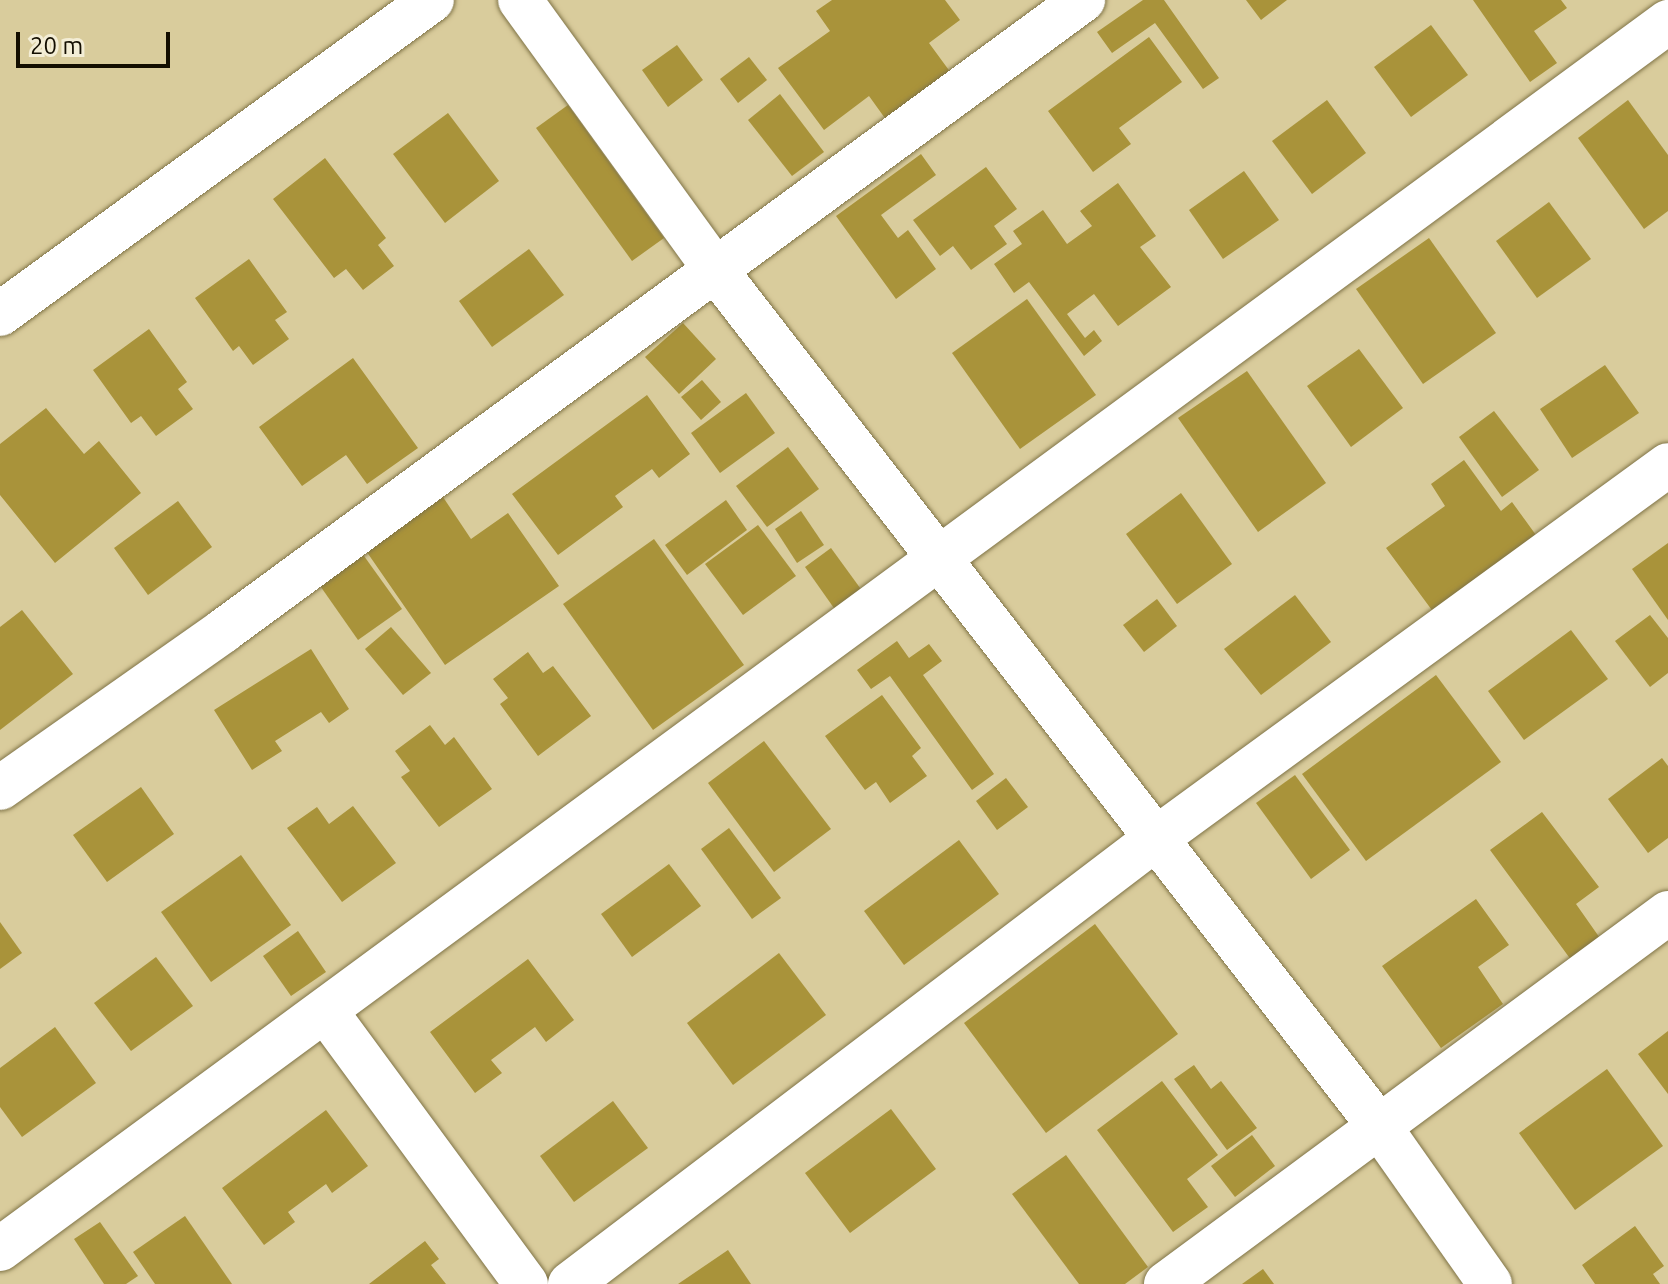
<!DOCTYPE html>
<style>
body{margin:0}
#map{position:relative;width:1668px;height:1284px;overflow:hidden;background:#d9cc9c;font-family:Ubuntu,sans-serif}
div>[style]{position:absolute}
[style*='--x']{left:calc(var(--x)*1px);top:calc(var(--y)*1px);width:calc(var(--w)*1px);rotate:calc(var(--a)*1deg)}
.building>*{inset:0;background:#a9933a}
.roads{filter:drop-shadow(0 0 2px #807447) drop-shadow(0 0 2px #807447)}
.street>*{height:44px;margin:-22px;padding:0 22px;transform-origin:22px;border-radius:22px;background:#fff}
span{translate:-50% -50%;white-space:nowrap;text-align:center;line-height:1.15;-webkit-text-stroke:6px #f3edd5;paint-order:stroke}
.scale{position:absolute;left:16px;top:32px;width:154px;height:36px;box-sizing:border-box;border:4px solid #130e00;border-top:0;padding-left:10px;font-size:24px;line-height:28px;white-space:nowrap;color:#130e00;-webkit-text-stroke:6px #f3edd5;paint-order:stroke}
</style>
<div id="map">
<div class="building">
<i style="clip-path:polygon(832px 0,945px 0,960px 20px,929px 43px,951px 73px,887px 121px,869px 96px,824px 130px,778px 68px,830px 31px,816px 11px)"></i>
<i style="clip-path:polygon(1143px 0,1164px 0,1219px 78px,1203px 89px,1155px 23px,1112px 53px,1097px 32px)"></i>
<i style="clip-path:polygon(1246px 0,1287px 0,1261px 20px)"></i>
<i style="clip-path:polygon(1473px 0,1561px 0,1567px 8px,1534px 31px,1557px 63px,1530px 82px)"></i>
<i style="clip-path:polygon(1431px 25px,1468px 75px,1411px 117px,1374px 67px)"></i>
<i style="clip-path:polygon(1149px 37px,1182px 82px,1119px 128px,1131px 144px,1093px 172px,1048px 111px)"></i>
<i style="clip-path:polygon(677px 45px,703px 80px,668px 107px,642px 70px)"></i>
<i style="clip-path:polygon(749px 57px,767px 80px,738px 103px,720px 79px)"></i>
<i style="clip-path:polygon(780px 94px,824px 152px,792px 176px,748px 120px)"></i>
<i style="clip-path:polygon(1327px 100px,1366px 153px,1312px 194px,1272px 141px)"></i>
<i style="clip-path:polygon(1628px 100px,1668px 155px,1668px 211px,1644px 229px,1578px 138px)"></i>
<i style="clip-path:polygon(568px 105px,664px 238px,632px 261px,536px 128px)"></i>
<i style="clip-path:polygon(448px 113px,499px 181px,445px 223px,393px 154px)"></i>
<i style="clip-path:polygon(921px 154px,936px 175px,881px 215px,898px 238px,908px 230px,936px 269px,896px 299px,836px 216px)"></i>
<i style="clip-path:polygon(325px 158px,386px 238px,378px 245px,394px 266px,363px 290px,346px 269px,334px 278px,273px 199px)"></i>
<i style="clip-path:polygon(986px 167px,1017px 209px,994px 226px,1007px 244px,971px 270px,953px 246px,940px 256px,913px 220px)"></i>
<i style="clip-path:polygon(1244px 171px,1279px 220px,1223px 259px,1189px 210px)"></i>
<i style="clip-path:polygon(1118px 183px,1156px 236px,1140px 247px,1171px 287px,1118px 326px,1094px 294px,1067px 314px,1085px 338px,1094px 330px,1102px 341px,1084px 356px,1029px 282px,1014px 293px,994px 264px,1022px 244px,1013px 231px,1043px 210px,1067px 244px,1092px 226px,1080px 211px)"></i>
<i style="clip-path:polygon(1549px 202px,1591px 259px,1537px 298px,1496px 241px)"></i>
<i style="clip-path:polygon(1429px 238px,1496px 333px,1423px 384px,1356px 289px)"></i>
<i style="clip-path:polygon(529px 249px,564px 295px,492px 347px,459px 301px)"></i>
<i style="clip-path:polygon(249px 259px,287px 312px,275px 320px,289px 339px,253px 365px,239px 346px,233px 351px,195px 298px)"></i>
<i style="clip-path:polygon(1027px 299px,1096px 395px,1020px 449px,952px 353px)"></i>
<i style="clip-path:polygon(683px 323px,716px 359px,679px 394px,645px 357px)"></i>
<i style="clip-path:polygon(149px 329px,187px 382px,178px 389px,193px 409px,156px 436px,141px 416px,131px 423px,93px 370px)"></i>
<i style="clip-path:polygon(1359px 349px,1403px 408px,1351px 447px,1307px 386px)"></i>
<i style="clip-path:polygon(353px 358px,418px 448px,367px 484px,346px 455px,302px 486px,259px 427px)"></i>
<i style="clip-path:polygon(1605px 365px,1639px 413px,1572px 458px,1540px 409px)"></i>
<i style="clip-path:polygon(1247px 371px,1326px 483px,1258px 532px,1178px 418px)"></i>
<i style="clip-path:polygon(702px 380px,721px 402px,701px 420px,681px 397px)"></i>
<i style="clip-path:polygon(746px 393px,775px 433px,720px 473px,691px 433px)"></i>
<i style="clip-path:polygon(647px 395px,690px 454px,659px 478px,652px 469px,615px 496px,623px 507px,558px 555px,512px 494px)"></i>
<i style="clip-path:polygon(46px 408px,84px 454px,99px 441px,141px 493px,55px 563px,0 495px,0 444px)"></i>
<i style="clip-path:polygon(1494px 411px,1539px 470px,1502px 497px,1459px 437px)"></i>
<i style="clip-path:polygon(788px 447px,819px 489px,767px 527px,736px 486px)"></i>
<i style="clip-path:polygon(1464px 460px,1501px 511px,1512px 502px,1541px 542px,1437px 617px,1386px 548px,1445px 506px,1431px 484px)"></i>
<i style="clip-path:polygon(439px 491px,471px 539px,508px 513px,559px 586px,445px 665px,362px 545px)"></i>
<i style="clip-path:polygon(1181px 493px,1232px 564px,1177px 604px,1126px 534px)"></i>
<i style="clip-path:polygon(726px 500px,747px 530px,687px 575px,665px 545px)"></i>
<i style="clip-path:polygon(178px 501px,212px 547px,148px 595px,114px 548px)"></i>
<i style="clip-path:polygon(801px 511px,824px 545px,797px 563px,775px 529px)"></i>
<i style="clip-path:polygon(758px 525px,796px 576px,743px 615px,705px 564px)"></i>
<i style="clip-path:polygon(654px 539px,744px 665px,653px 730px,563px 604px)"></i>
<i style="clip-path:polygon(1668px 543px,1668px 620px,1632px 569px)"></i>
<i style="clip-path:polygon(831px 548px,863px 592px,836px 611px,805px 567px)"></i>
<i style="clip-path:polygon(359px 549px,402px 609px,358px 640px,316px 580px)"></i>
<i style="clip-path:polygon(1295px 595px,1331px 642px,1261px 695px,1224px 649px)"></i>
<i style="clip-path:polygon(1157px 599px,1177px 626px,1144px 652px,1123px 625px)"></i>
<i style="clip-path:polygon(22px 610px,73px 674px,0 730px,0 627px)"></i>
<i style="clip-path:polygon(1650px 615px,1668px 638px,1668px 673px,1650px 687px,1615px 641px)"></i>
<i style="clip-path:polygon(391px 627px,431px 673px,403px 695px,365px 649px)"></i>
<i style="clip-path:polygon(1571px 630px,1608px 679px,1524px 740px,1488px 691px)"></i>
<i style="clip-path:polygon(897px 641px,909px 658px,929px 644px,942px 661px,923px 675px,994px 774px,972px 790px,890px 676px,871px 689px,857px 670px)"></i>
<i style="clip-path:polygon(311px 649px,349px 709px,329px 723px,321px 712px,275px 741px,282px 751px,252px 770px,214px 710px)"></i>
<i style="clip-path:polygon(528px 652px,543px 673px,553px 666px,591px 716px,538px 756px,500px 704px,508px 698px,493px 679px)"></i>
<i style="clip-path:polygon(1436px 675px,1501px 762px,1366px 861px,1302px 774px)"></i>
<i style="clip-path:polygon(882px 695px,921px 748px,912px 756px,927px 776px,890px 803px,876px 782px,865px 790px,825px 736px)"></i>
<i style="clip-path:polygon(430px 725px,445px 745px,454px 737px,492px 789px,439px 827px,401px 777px,410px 771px,395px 751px)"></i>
<i style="clip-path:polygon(764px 741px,831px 829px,774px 872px,708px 783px)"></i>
<i style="clip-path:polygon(1662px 758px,1668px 766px,1668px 838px,1648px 853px,1608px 799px)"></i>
<i style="clip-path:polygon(1295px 775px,1350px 850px,1311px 879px,1256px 803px)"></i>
<i style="clip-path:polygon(1006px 778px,1028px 807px,997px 830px,976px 801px)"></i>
<i style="clip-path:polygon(141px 787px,174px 834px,107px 882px,73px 835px)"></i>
<i style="clip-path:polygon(353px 806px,396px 863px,342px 902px,287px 828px,317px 807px,329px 824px)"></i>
<i style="clip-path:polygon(1542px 812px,1599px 887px,1576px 904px,1609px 951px,1580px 972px,1490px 850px)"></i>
<i style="clip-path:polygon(729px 828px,781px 898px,752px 919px,701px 849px)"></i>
<i style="clip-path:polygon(959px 840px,999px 894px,904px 965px,864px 911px)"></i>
<i style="clip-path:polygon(241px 855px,291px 925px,211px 982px,161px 912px)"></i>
<i style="clip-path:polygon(669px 864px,701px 906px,632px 957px,601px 914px)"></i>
<i style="clip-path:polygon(1476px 899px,1509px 945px,1478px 967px,1503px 1004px,1441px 1048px,1382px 966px)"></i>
<i style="clip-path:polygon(0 922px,22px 953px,0 969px)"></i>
<i style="clip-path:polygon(1095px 924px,1178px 1034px,1046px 1133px,964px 1023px)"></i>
<i style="clip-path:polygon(298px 931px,326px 972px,291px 996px,263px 956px)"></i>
<i style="clip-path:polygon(779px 953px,826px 1015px,733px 1085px,687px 1023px)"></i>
<i style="clip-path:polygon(156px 957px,193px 1006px,131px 1051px,94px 1003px)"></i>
<i style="clip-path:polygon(528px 959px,574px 1020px,546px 1042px,535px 1027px,491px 1060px,502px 1073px,475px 1093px,430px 1032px)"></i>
<i style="clip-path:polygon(55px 1027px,96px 1083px,22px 1137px,0 1107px,0 1068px)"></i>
<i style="clip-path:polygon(1668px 1031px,1668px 1094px,1638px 1054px)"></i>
<i style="clip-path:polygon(1194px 1065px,1211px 1089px,1221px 1081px,1257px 1128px,1227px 1150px,1174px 1079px)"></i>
<i style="clip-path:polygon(1607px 1069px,1663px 1146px,1575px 1210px,1519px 1133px)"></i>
<i style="clip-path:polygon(1162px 1081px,1218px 1155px,1187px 1179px,1208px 1207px,1173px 1232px,1097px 1130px)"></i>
<i style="clip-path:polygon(613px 1101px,648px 1148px,574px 1202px,540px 1156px)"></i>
<i style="clip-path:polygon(891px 1109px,936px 1169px,850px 1233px,805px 1173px)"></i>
<i style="clip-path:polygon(326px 1110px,368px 1166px,332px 1193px,326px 1184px,288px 1212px,295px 1222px,264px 1245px,222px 1188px)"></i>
<i style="clip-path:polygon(1252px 1135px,1275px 1166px,1235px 1197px,1211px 1166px)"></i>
<i style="clip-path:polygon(1066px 1155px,1148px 1267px,1125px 1284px,1079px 1284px,1012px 1194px)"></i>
<i style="clip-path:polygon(185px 1216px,232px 1284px,155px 1284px,133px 1252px)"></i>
<i style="clip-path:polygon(100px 1222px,138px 1276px,126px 1284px,104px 1284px,74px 1239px)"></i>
<i style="clip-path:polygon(1635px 1226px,1664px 1266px,1653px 1274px,1660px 1284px,1595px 1284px,1582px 1265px)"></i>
<i style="clip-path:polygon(425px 1241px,439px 1259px,431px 1265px,446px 1284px,369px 1284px)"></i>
<i style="clip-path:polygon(728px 1250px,751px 1284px,678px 1284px)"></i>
<i style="clip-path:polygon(1263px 1269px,1274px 1284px,1242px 1284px)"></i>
</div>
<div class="roads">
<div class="street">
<i style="--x:520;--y:0;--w:331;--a:54.1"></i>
<i style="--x:714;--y:268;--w:1086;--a:52.22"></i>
<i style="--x:1379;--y:1126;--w:193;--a:54.9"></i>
<i style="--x:0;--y:314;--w:534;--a:-36.01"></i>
<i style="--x:0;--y:788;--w:273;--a:-35.1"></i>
<i style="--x:223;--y:631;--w:1067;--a:-36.27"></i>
<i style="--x:327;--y:1013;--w:336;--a:53.7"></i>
<i style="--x:0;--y:1249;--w:2071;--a:-36.34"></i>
<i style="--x:570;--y:1284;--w:734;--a:-37.24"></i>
<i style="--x:1154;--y:840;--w:636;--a:-36.11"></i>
<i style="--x:1166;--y:1284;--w:624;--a:-36.47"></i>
</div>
</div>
<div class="scale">20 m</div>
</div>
